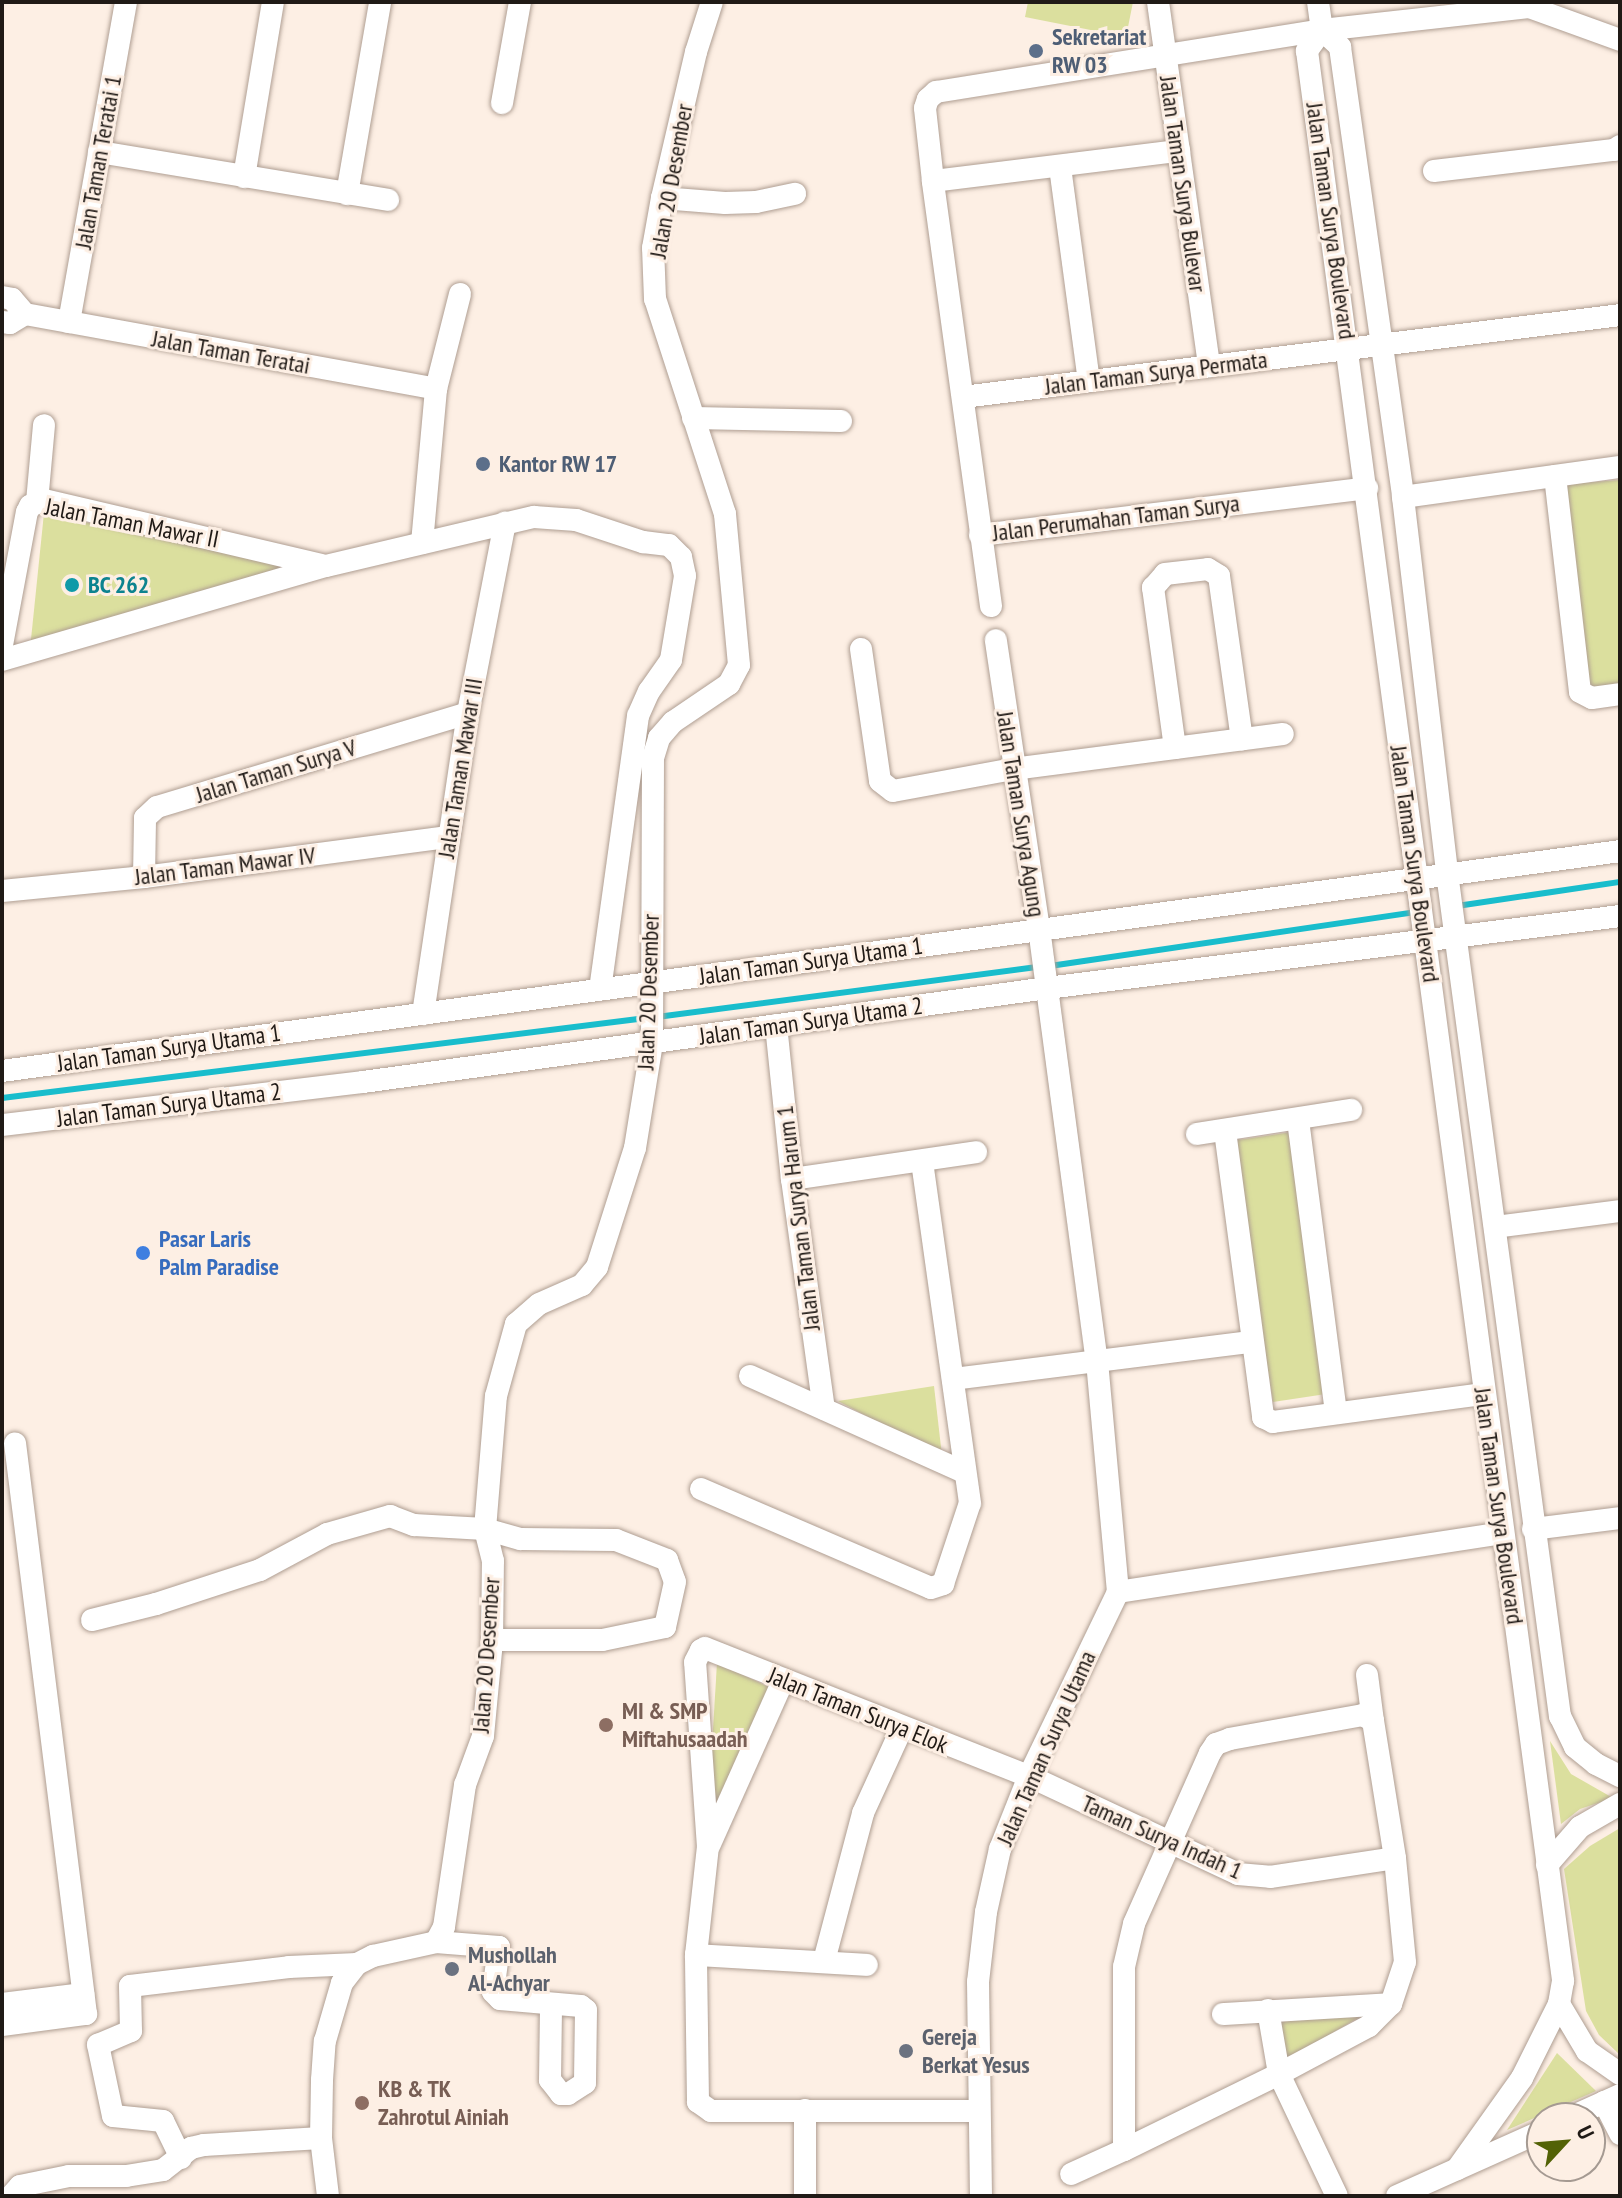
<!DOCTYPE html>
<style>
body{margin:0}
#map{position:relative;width:1622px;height:2198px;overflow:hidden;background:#fdefe4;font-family:"PT Sans Narrow",sans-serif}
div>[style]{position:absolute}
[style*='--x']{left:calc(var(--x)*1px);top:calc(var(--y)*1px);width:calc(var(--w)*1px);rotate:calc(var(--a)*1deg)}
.green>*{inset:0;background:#dbdf9e}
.stream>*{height:6px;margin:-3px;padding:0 3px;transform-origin:3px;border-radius:3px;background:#19bdcc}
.roads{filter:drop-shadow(0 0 2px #af9e92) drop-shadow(0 0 2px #af9e92)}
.minor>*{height:22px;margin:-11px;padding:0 11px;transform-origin:11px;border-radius:11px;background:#fff}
.dots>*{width:22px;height:22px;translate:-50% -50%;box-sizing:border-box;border:4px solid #fdefe4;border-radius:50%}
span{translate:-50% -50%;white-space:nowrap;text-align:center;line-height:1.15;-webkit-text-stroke:6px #fdefe4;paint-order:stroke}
.service-label{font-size:24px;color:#4e5e75;font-weight:700}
.left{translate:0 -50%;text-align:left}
.street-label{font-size:24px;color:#201a16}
.culture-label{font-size:24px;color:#0d838f;font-weight:700}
.shop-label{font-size:24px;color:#366cbe;font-weight:700}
.education-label{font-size:24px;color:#785e54;font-weight:700}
.worship-label{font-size:24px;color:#5b616d;font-weight:700}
.frame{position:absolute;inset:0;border:4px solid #201a16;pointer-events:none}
.north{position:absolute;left:1526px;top:2102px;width:80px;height:80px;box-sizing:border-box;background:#fdefe4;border:2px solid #a59a92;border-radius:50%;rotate:64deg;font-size:22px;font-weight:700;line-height:32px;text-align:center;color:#201a16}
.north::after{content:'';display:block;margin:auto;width:28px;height:36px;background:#536206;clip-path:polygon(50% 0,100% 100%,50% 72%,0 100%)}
</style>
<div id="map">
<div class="green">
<i style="clip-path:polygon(1028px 2px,1133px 2px,1126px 37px,1025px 17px)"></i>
<i style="clip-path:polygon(1620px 480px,1620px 688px,1588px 691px,1566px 484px)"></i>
<i style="clip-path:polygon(44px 513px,296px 569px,30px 649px)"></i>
<i style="clip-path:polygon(1292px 1132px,1326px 1394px,1273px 1402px,1231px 1141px)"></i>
<i style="clip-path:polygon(934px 1386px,942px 1456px,838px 1401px)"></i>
<i style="clip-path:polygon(717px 1663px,773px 1689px,703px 1895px)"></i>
<i style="clip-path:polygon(1550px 1741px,1571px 1774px,1613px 1798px,1580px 1809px,1561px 1824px)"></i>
<i style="clip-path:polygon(1620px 1828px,1620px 2055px,1599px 2035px,1586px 2011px,1564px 1869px,1590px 1846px)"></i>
<i style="clip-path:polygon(1366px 2013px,1277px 2066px,1273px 2018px)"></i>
<i style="clip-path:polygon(1557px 2053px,1596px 2091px,1507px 2130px)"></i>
</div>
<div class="stream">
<i style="--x:1457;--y:906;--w:165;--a:-8.4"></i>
<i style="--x:1050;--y:966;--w:369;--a:-8.4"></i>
<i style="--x:657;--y:1017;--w:385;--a:-7.5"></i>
<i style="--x:2;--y:1098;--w:649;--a:-7.08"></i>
</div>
<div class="roads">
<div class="minor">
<i style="--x:1158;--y:2;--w:368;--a:82"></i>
<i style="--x:1318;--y:2;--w:28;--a:82"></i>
<i style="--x:1322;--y:30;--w:26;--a:126"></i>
<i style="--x:1307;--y:51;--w:1947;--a:82.44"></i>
<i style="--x:1563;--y:1981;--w:23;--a:100"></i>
<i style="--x:1559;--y:2004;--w:83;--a:116.6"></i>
<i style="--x:1522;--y:2078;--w:112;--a:125.5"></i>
<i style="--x:1322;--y:30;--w:25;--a:43"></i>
<i style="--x:1340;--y:47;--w:454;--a:82"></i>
<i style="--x:1403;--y:497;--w:379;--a:83.3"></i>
<i style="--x:1447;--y:873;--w:851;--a:82.37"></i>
<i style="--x:1560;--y:1716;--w:34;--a:64"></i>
<i style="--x:1575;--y:1747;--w:27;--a:39"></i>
<i style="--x:1596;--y:1764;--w:27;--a:27"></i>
<i style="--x:502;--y:103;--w:103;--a:-79.9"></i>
<i style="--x:99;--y:152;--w:293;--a:9.4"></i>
<i style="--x:1060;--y:167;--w:216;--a:82.3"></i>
<i style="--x:1434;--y:171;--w:181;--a:-6.7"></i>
<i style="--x:1614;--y:150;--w:7;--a:-34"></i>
<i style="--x:244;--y:177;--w:177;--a:-80.6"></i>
<i style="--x:933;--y:181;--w:248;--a:-7"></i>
<i style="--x:347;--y:194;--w:195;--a:-80.2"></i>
<i style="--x:662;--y:198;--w:63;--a:4.5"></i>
<i style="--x:725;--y:203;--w:31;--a:-2"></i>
<i style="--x:756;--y:202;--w:40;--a:-12"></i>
<i style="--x:2;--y:297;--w:10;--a:11"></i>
<i style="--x:12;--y:299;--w:20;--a:49"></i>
<i style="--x:25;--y:314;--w:418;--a:10.3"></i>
<i style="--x:2;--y:322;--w:8;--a:7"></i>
<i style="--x:10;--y:323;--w:17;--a:-31"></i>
<i style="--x:69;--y:322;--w:325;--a:-79.9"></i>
<i style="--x:963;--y:397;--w:662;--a:-7.11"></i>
<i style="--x:693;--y:418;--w:148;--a:1.2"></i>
<i style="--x:1555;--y:476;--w:217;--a:83.4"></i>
<i style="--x:1580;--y:692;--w:13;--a:27"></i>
<i style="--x:1592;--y:698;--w:28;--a:-8"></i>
<i style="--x:1403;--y:497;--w:219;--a:-7.9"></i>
<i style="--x:37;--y:502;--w:77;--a:-84.8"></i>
<i style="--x:980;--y:535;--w:390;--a:-6.9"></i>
<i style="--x:422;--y:543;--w:155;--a:-84.8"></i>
<i style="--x:436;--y:389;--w:98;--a:-75.8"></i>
<i style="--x:991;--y:606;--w:429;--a:-97.8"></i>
<i style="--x:933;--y:181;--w:73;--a:-96.3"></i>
<i style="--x:925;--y:108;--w:9;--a:-72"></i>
<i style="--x:928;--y:99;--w:11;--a:-41"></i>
<i style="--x:936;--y:92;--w:391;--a:-9.1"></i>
<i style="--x:1322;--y:30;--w:208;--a:-6.3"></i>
<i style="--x:1529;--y:7;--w:97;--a:19.9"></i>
<i style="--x:2;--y:645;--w:135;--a:-79.4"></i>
<i style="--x:27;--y:512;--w:7;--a:-63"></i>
<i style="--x:30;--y:506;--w:15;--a:-23"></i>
<i style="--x:44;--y:500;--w:285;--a:13.2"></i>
<i style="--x:861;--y:649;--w:133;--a:81.8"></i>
<i style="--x:880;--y:781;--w:16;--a:38"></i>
<i style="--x:893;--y:791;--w:122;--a:-10.4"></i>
<i style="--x:1013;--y:769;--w:272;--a:-7.4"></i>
<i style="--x:2;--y:660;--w:337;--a:-16.2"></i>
<i style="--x:326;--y:566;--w:214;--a:-13.3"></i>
<i style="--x:534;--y:517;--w:42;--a:4.1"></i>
<i style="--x:576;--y:520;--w:71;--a:18.2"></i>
<i style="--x:643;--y:542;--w:26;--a:7"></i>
<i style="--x:669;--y:545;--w:17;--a:45"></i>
<i style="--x:681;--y:557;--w:19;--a:78"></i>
<i style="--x:685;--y:576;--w:85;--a:99.5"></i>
<i style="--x:671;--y:660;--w:38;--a:125"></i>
<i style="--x:649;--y:691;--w:27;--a:114"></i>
<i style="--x:638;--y:716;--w:276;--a:97.9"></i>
<i style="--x:1175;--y:748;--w:162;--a:-97.8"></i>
<i style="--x:1153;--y:588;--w:18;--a:-49"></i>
<i style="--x:1165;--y:574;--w:43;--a:-6.6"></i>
<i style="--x:1208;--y:569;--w:13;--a:32"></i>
<i style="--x:1219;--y:576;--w:165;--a:82"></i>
<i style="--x:144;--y:877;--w:59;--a:-89"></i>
<i style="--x:145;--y:818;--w:16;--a:-43"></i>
<i style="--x:157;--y:807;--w:325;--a:-16.8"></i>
<i style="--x:2;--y:891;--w:143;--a:-5.6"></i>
<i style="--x:144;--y:877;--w:307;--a:-7.5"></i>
<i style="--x:423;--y:1014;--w:304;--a:-81.5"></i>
<i style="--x:468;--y:713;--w:194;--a:-79"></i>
<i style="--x:776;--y:1025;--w:155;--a:84.1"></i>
<i style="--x:792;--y:1179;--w:232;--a:82.1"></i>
<i style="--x:2;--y:1071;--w:1633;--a:-7.74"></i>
<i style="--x:1298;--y:1120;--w:295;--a:82.6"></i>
<i style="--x:2;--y:1125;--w:364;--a:-6.8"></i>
<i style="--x:363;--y:1082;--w:690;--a:-7.82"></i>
<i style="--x:1047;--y:988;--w:578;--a:-7.16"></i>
<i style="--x:1225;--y:1131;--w:289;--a:82.4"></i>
<i style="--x:1263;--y:1417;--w:11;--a:27"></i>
<i style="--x:1273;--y:1422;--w:213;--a:-7.6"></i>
<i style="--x:1197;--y:1134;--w:156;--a:-8.9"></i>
<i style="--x:792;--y:1179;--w:186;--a:-8.3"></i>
<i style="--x:1495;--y:1227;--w:126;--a:-7.3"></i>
<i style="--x:750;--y:1376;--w:235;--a:24.2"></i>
<i style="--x:953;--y:1379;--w:299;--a:-7.1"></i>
<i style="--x:701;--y:1489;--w:250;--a:23.3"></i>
<i style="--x:931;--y:1588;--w:13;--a:-18"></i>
<i style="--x:943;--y:1584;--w:85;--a:-71.6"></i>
<i style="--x:970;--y:1503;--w:344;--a:-98"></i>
<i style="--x:1533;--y:1529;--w:88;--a:-7.2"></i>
<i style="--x:1118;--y:1592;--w:389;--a:-8.7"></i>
<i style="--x:92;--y:1620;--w:66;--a:-14"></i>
<i style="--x:156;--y:1604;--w:109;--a:-18.1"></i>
<i style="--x:260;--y:1570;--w:76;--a:-28.2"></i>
<i style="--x:327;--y:1534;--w:66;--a:-15.9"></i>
<i style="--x:390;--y:1516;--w:26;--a:21"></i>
<i style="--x:414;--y:1525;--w:71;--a:3.2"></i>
<i style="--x:485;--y:1529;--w:37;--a:16"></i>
<i style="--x:521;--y:1539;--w:95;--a:0.6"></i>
<i style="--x:616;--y:1540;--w:55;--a:21.4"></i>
<i style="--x:667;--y:1560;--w:23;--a:70"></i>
<i style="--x:675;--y:1582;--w:46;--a:102.5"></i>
<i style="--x:665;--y:1627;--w:64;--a:168.3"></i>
<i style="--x:602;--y:1640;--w:110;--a:180"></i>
<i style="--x:1367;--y:1675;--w:46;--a:82.6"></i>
<i style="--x:710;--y:1844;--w:179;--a:-65.9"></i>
<i style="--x:1547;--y:1865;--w:50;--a:-49"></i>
<i style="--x:1580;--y:1827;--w:46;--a:-29.9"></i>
<i style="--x:436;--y:1942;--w:63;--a:4.5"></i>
<i style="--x:499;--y:1947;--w:45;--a:97.6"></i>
<i style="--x:493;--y:1992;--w:10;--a:45"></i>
<i style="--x:500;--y:1999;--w:81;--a:4.9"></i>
<i style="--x:581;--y:2006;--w:6;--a:39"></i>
<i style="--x:586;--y:2010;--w:73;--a:90.8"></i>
<i style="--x:585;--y:2083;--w:20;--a:147"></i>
<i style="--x:568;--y:2094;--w:7;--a:180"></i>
<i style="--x:561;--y:2094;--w:18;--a:-128"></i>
<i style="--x:550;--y:2080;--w:75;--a:-89.2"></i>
<i style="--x:696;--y:1955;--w:171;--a:3.3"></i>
<i style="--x:824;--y:1961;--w:153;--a:-75.2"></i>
<i style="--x:863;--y:1813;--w:94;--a:-65.4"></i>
<i style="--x:2;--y:2004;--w:82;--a:-7"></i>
<i style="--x:1559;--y:2004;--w:55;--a:59.2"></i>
<i style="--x:1587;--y:2051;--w:40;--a:34.9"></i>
<i style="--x:1268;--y:2010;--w:65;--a:80.2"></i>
<i style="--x:1279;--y:2074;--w:135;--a:64.6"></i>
<i style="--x:1223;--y:2014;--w:168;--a:-3.4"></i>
<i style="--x:2;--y:2025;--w:85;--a:-7.5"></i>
<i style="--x:86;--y:2014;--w:575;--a:-97.09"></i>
<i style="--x:1604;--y:2102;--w:36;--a:63"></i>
<i style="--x:979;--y:2111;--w:268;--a:180"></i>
<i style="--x:711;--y:2111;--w:16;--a:-145"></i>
<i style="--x:698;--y:2102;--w:147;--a:-90.8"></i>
<i style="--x:696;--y:1955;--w:109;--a:-83.7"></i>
<i style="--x:708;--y:1847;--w:185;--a:-94"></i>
<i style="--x:695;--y:1662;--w:13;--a:-63"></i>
<i style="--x:701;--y:1650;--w:4;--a:-27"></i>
<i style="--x:705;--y:1648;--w:348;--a:21.6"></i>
<i style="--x:1029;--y:1776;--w:231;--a:25.1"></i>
<i style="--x:1238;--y:1874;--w:32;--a:5"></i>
<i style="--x:1270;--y:1877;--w:126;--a:-8.6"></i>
<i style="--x:1569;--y:2118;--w:56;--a:-24.3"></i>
<i style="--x:181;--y:2158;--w:41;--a:-115.9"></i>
<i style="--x:163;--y:2121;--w:50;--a:-174.3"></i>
<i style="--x:113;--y:2116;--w:73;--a:-101.9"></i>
<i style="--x:98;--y:2045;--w:36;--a:-23"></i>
<i style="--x:131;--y:2031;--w:45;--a:-91.3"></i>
<i style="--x:130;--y:1986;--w:160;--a:-6.8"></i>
<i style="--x:289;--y:1967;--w:68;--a:-2.5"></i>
<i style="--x:1071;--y:2174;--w:58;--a:-24.4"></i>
<i style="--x:1124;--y:2150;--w:173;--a:-26.1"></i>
<i style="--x:1279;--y:2074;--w:102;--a:-28.1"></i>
<i style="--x:1369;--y:2026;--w:31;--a:-45"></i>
<i style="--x:1391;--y:2004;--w:44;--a:-71.6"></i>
<i style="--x:1405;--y:1962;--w:104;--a:-95.5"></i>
<i style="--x:1395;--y:1858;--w:139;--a:-99.1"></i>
<i style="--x:1373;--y:1721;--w:12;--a:-149"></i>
<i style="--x:1363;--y:1715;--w:135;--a:169.8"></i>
<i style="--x:1230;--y:1739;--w:15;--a:160"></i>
<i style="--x:1216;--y:1744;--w:11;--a:124"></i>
<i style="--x:1210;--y:1753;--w:187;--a:114"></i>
<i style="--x:1134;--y:1924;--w:44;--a:103.1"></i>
<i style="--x:1124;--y:1967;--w:183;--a:90"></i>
<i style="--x:11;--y:2196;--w:13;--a:-48"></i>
<i style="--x:20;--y:2186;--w:50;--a:-11.5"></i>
<i style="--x:69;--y:2176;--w:57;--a:0"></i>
<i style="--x:126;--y:2176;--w:37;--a:-9"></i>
<i style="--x:163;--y:2170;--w:36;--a:-38"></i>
<i style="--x:191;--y:2148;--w:13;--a:-13"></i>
<i style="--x:204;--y:2145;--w:117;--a:-3.4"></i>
<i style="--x:328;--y:2196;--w:58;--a:-96.9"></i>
<i style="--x:321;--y:2138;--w:58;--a:-89"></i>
<i style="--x:322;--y:2080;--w:39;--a:-86"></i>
<i style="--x:325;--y:2041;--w:60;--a:-73.7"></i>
<i style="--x:342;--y:1983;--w:24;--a:-52"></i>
<i style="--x:357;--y:1964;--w:18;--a:-27"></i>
<i style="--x:373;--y:1956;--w:65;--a:-12.5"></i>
<i style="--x:436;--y:1942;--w:17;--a:-62"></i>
<i style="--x:444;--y:1927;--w:144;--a:-81.6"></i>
<i style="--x:465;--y:1785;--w:52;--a:-69.8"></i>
<i style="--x:483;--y:1736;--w:96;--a:-84.6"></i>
<i style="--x:492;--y:1640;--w:79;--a:-89.3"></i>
<i style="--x:493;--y:1561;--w:33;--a:-104"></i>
<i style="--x:485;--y:1529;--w:133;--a:-85.3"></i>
<i style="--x:496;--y:1396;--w:75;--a:-74.5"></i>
<i style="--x:516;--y:1324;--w:30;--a:-41"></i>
<i style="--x:539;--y:1304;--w:47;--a:-23.8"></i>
<i style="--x:582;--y:1285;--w:23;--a:-50"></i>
<i style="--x:597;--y:1267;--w:125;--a:-72.3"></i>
<i style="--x:635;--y:1148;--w:106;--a:-80.8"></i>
<i style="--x:652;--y:1043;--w:285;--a:-89.8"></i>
<i style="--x:653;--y:758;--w:21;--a:-73"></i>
<i style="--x:659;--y:738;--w:21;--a:-49"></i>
<i style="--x:673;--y:722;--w:68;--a:-34.2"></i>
<i style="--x:729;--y:684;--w:21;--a:-62"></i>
<i style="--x:739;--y:665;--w:152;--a:-95.3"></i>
<i style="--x:725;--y:514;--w:226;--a:-108"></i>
<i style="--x:655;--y:299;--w:51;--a:-92.2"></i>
<i style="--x:653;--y:248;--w:51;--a:-79.8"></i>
<i style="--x:662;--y:198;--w:150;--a:-76.9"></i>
<i style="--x:696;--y:52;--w:52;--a:-72.3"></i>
<i style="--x:805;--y:2196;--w:86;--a:-90"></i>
<i style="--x:981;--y:2196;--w:214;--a:-90.8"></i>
<i style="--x:978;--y:1982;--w:70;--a:-83.5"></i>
<i style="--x:986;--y:1912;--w:65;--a:-77.5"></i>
<i style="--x:1000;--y:1849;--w:79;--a:-68.3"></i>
<i style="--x:1029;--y:1776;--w:204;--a:-64.2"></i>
<i style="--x:1118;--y:1592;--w:230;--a:-95.2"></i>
<i style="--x:1097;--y:1363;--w:438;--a:-97.6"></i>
<i style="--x:1039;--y:929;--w:292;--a:-98.5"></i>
<i style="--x:1397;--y:2196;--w:159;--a:-24.1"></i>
</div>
</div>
<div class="dots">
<i style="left:1036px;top:51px;background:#5c6f8a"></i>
<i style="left:483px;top:464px;background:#5c6f8a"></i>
<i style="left:72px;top:585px;background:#0f9aa8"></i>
<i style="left:143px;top:1253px;background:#3f7fe0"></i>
<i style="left:606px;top:1725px;background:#8d6e63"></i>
<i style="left:452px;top:1969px;background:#6b7280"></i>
<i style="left:906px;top:2051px;background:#6b7280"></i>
<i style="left:362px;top:2103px;background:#8d6e63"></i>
</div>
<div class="service-label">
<span class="left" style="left:1052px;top:51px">Sekretariat<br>RW 03</span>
<span class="left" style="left:499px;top:464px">Kantor RW 17</span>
</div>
<div class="street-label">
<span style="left:98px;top:162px;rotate:-80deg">Jalan Taman Teratai 1</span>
<span style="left:671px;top:181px;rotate:-80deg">Jalan 20 Desember</span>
<span style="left:1183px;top:184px;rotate:82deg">Jalan Taman Surya Bulevar</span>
<span style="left:1331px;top:221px;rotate:82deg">Jalan Taman Surya Boulevard</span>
<span style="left:231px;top:352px;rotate:10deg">Jalan Taman Teratai</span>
<span style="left:1156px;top:373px;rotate:-7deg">Jalan Taman Surya Permata</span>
<span style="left:1116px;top:518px;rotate:-7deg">Jalan Perumahan Taman Surya</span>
<span style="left:132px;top:523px;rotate:11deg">Jalan Taman Mawar II</span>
<span style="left:460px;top:768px;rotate:-81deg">Jalan Taman Mawar III</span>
<span style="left:276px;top:771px;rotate:-17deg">Jalan Taman Surya V</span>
<span style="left:1021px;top:814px;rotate:81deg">Jalan Taman Surya Agung</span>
<span style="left:1415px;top:864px;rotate:82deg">Jalan Taman Surya Boulevard</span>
<span style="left:225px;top:866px;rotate:-7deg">Jalan Taman Mawar IV</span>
<span style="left:811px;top:961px;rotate:-8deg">Jalan Taman Surya Utama 1</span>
<span style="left:648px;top:992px;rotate:-88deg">Jalan 20 Desember</span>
<span style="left:811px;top:1021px;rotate:-8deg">Jalan Taman Surya Utama 2</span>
<span style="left:169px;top:1048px;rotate:-8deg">Jalan Taman Surya Utama 1</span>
<span style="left:169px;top:1105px;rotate:-7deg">Jalan Taman Surya Utama 2</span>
<span style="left:798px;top:1218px;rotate:-97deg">Jalan Taman Surya Harum 1</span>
<span style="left:1499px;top:1506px;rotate:82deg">Jalan Taman Surya Boulevard</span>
<span style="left:486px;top:1655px;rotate:-86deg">Jalan 20 Desember</span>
<span style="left:858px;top:1710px;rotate:22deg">Jalan Taman Surya Elok</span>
<span style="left:1046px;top:1748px;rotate:-66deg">Jalan Taman Surya Utama</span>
<span style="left:1162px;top:1837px;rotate:24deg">Taman Surya Indah 1</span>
</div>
<div class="culture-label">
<span class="left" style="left:88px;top:585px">BC 262</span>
</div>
<div class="shop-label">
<span class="left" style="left:159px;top:1253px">Pasar Laris<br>Palm Paradise</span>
</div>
<div class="education-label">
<span class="left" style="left:622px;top:1725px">MI &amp; SMP<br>Miftahusaadah</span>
<span class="left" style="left:378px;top:2103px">KB &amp; TK<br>Zahrotul Ainiah</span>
</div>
<div class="worship-label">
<span class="left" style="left:468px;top:1969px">Mushollah<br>Al-Achyar</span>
<span class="left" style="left:922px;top:2051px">Gereja<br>Berkat Yesus</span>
</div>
<div class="frame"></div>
<div class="north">U</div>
</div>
